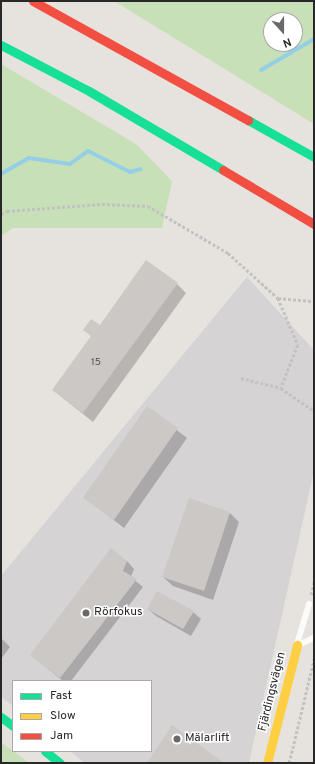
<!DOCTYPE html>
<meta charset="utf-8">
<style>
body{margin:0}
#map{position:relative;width:315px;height:764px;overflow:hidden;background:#e6e2de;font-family:Overpass,sans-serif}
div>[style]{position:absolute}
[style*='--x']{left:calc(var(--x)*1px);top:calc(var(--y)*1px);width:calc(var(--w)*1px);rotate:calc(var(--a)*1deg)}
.industrial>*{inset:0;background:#d6d3d5}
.green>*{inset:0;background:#c8e0b8}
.shadow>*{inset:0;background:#0003}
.stream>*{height:4px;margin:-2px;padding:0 2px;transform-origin:2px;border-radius:2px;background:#94cfe5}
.building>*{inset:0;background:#cbc8c5}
.path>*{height:2.5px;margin-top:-1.25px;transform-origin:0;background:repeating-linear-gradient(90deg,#c3c2c2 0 3px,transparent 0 5px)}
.lane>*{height:6px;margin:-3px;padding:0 3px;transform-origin:3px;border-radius:3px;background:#fbfbfa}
.fast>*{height:9px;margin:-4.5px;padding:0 4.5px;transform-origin:4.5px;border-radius:4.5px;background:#16e098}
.slow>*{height:9px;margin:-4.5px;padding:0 4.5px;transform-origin:4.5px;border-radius:4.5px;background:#ffcf43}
.jam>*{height:9px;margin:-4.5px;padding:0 4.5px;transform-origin:4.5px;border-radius:4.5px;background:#f24e42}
.dots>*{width:11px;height:11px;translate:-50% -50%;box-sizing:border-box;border:2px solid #fff;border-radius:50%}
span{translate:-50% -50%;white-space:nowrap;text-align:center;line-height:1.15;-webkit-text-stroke:3px #fff;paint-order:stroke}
.number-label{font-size:10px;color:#525251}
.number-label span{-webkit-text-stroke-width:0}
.poi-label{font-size:12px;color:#282828}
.left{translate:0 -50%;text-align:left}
.street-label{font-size:12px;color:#282828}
.frame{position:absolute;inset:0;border:2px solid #282828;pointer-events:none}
.legend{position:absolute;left:12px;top:680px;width:140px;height:72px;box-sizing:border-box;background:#fff;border:1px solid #a9a9a9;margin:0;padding:5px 7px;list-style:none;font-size:12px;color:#282828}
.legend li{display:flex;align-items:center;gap:8px;height:20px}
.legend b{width:20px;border:1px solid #a9a9a9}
.north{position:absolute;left:263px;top:12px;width:40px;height:40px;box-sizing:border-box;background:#fff;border:1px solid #a9a9a9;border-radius:50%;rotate:159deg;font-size:11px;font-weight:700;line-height:16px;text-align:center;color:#282828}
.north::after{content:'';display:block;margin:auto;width:14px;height:18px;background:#6a6968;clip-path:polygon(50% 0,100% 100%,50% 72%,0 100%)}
</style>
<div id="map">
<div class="industrial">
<i style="clip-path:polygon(247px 277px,314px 350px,314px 471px,249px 763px,85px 763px,70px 751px,151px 751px,151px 681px,13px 681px,13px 706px,1px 697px,1px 576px)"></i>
</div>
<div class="green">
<i style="clip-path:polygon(evenodd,114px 1px,314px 1px,314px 124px,114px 1px,271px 20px,295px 20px,295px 44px,271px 44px,271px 20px)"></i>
<i style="clip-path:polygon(1px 64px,136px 144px,172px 181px,162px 228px,13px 228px,1px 236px)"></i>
<i style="clip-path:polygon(1px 742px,29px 763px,1px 763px)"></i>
</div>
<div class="shadow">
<i style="clip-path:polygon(177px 284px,186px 293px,93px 422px,53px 390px,100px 326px)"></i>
<i style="clip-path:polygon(147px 407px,187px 438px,124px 528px,84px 497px)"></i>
<i style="clip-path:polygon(230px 513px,239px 522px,213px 600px,173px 586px,163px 577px)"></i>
<i style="clip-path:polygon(127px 561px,134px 569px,131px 577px,143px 587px,71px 681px,63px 681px,31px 655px)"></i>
<i style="clip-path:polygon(148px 609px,193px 612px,201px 619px,191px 636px,156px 616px)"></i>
<i style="clip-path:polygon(1px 638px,10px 647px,1px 659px)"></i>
</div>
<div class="stream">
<i style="--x:261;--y:70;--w:61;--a:-30.3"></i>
<i style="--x:1;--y:174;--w:32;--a:-30"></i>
<i style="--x:29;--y:158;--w:41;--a:8.3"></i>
<i style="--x:70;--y:164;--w:22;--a:-36"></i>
<i style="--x:88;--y:151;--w:47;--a:26.6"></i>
<i style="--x:130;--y:172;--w:11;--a:-15"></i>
</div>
<div class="building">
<i style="clip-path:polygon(146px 260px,178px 283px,83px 413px,52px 390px,91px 336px,83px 330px,91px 319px,100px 325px)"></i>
<i style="clip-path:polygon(147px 406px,178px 428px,114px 520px,83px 498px)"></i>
<i style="clip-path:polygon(189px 498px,230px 512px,204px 591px,162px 577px)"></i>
<i style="clip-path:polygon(111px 548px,127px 561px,123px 571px,137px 579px,60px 678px,30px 655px)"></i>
<i style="clip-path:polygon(157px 591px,194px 611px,183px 629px,147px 609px)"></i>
<i style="clip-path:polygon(172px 725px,224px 763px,147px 763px)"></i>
</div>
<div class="path">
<i style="--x:1;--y:214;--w:7;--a:-27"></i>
<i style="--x:7;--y:211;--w:95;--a:-4.2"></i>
<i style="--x:102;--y:204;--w:46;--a:2.5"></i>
<i style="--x:148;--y:206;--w:93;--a:30.4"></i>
<i style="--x:228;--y:253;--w:67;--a:42"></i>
<i style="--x:278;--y:298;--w:51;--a:66.9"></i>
<i style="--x:298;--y:345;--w:46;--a:111.6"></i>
<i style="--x:278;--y:298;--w:36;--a:5"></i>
<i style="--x:241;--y:378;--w:41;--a:14"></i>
<i style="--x:281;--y:388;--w:40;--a:34.9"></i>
<i style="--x:311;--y:595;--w:13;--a:-77"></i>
<i style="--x:289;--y:763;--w:107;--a:-76.5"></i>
</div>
<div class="lane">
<i style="--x:297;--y:644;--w:42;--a:-73.3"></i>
<i style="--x:298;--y:645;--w:17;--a:-24"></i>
</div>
<div class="fast">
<i style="--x:1;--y:45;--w:99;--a:27.6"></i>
<i style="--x:89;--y:91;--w:156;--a:30.5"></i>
<i style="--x:248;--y:120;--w:76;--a:29.3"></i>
<i style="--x:1;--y:717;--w:15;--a:37"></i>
<i style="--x:45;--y:751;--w:19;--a:39"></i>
</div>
<div class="slow">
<i style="--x:267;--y:763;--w:122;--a:-75.7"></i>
</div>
<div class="jam">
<i style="--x:33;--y:1;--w:246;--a:29"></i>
<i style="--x:223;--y:170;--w:106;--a:30.7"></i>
</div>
<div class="dots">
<i style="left:86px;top:613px;background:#6a6968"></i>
<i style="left:177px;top:739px;background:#6a6968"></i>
</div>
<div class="number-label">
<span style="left:96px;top:363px">15</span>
</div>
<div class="poi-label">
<span class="left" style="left:94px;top:613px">Rörfokus</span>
<span class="left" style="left:185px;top:739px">Mälarlift</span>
</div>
<div class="street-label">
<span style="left:273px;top:692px;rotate:-76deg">Fjärdingsvägen</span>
</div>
<div class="frame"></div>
<ul class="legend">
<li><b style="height:5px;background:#16e098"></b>Fast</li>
<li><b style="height:5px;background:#ffcf43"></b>Slow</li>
<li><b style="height:5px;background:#f24e42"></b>Jam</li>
</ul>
<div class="north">N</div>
</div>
